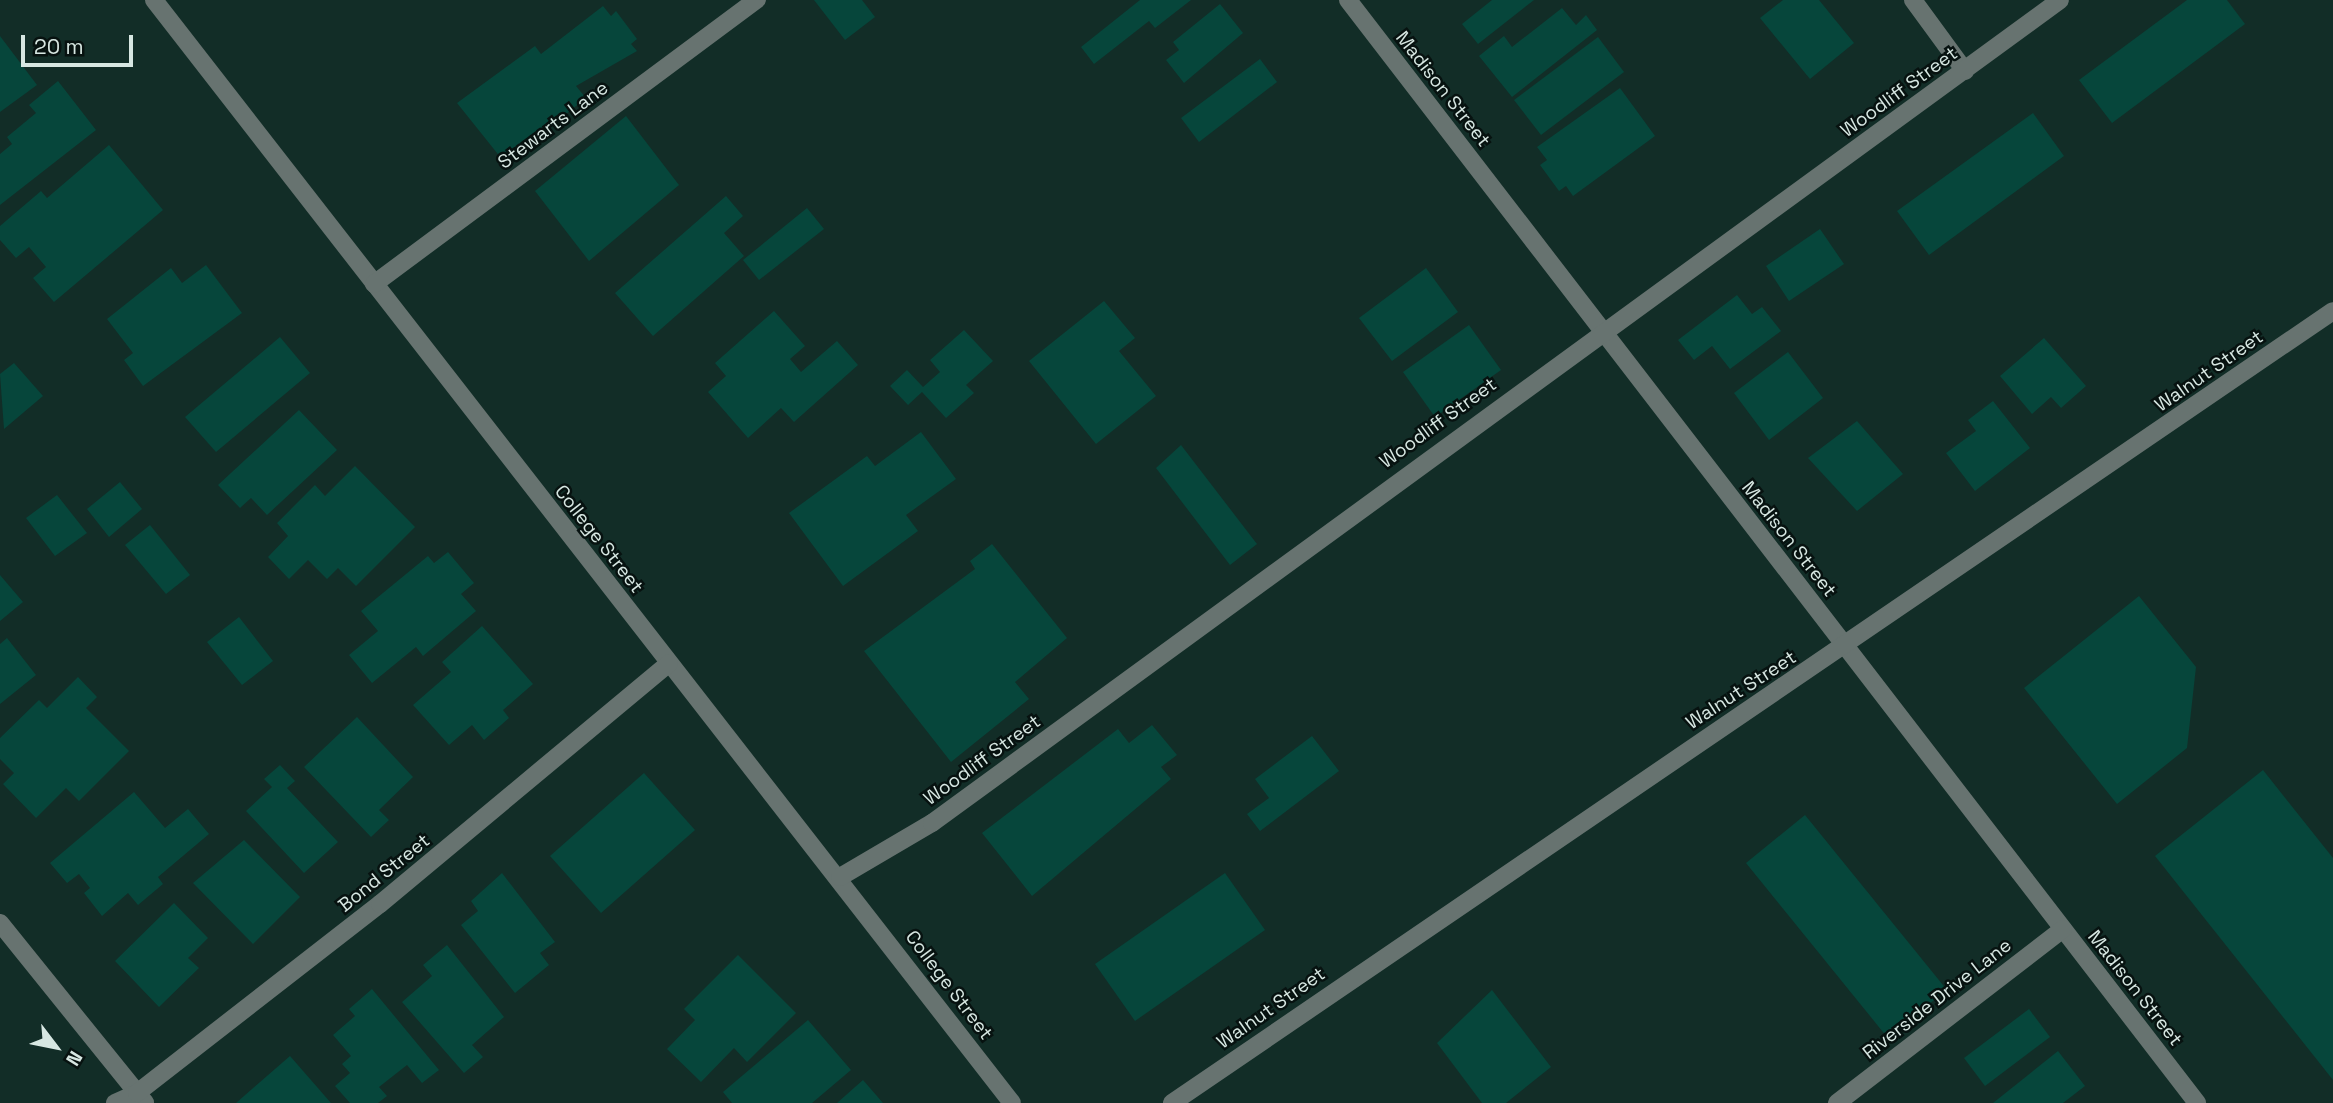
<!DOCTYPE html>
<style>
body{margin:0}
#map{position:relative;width:2333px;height:1103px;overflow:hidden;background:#122d27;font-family:"Space Grotesk",sans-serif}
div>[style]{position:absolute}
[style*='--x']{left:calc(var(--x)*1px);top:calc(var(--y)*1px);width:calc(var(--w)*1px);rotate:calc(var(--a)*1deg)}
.building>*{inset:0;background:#06463b}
.minor>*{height:18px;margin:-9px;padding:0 9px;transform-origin:9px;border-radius:9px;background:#677370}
span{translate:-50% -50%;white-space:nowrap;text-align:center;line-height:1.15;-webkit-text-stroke:5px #071210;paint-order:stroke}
.street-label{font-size:19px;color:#d7e7e2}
.north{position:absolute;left:21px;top:1012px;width:70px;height:70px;-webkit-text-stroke:5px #071210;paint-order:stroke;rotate:122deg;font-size:19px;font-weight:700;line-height:28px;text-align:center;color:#d7e7e2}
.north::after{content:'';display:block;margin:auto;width:24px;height:32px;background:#d7e7e2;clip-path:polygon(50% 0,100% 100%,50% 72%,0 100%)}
.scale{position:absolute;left:21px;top:35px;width:112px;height:32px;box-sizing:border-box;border:4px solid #d7e7e2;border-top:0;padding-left:9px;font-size:21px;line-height:24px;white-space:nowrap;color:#d7e7e2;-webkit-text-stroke:5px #071210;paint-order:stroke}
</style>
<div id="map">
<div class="building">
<i style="clip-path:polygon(814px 0,862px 0,875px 17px,845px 40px)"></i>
<i style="clip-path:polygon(1140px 0,1191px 0,1155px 28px,1149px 21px,1094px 64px,1081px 47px)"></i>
<i style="clip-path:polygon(1492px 0,1534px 0,1478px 44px,1462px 24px)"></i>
<i style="clip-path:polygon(1783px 0,1819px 0,1854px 43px,1810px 79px,1760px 18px)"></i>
<i style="clip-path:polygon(2187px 0,2227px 0,2245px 24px,2112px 123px,2079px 80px)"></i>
<i style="clip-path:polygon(1220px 4px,1243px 33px,1184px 83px,1166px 60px,1179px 50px,1173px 42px)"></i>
<i style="clip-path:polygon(603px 6px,611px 16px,616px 11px,637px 39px,631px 44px,637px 51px,576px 86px,586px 98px,505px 163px,457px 103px,535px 46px,541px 54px)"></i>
<i style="clip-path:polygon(1562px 8px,1576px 25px,1586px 15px,1597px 30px,1512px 97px,1479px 56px,1504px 36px,1512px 47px)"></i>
<i style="clip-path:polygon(0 36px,37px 85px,0 112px)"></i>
<i style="clip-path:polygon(1598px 37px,1624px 72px,1541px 135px,1514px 100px)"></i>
<i style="clip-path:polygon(1260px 59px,1277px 82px,1199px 142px,1181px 118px)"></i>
<i style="clip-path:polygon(58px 81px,96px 130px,0 205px,0 154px,12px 144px,7px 137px,36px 113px,29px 105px)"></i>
<i style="clip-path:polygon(1620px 88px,1655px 136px,1573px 196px,1566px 186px,1559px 191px,1540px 165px,1547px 160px,1537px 147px)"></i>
<i style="clip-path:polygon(2033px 113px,2064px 156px,1929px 255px,1897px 211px)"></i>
<i style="clip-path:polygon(626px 116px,679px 185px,589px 261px,535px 191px)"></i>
<i style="clip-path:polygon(109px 145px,163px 210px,54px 302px,33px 278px,46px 267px,29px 247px,16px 258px,0 240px,0 226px,41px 191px,47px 198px)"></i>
<i style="clip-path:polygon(726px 196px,743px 216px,724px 233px,744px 256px,653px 336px,615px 293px)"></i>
<i style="clip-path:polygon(807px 208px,824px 229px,759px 280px,743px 260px)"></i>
<i style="clip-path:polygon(1820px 229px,1844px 264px,1789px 301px,1766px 266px)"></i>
<i style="clip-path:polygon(206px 265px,242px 313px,143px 386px,124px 360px,133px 353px,107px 319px,171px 268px,182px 283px)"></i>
<i style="clip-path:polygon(1426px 268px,1458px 312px,1392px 361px,1359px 318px)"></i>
<i style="clip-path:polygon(1737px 295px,1752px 314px,1762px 307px,1781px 331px,1730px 369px,1712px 346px,1694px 360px,1678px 340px)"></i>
<i style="clip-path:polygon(1104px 301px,1135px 338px,1119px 351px,1156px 396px,1096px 444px,1029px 361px)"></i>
<i style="clip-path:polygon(774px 311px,805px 346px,790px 359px,801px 372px,837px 341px,858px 365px,794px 422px,781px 408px,748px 438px,708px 392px,726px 376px,715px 363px)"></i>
<i style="clip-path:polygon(1469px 325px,1501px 370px,1435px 417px,1403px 372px)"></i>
<i style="clip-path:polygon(964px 330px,993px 361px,966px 385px,974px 393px,946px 418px,922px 392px,908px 405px,890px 386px,907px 370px,923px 387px,940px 372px,930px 360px)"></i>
<i style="clip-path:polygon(280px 337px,310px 373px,216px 452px,185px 417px)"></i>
<i style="clip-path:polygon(2044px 338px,2086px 386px,2061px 408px,2051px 397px,2032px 414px,2000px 376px)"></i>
<i style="clip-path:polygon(1788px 352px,1823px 398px,1769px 440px,1734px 393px)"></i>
<i style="clip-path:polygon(14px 363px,43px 396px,4px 429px,0 374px)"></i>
<i style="clip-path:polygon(1993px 401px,2030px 448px,1975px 491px,1946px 453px,1976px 431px,1968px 420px)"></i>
<i style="clip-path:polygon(299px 410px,337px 450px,267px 515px,251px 498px,240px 508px,218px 485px)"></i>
<i style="clip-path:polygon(1857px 421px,1903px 474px,1857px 511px,1808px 458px)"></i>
<i style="clip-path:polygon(921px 432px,956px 479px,906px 515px,918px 531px,843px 586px,789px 513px,867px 456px,875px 466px)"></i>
<i style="clip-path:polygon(1181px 445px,1257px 544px,1230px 565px,1156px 468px)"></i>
<i style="clip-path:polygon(355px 466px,415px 527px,356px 586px,338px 568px,327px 579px,308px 560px,289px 579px,268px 557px,288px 536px,277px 523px,315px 485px,325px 496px)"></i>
<i style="clip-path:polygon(120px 482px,142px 509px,109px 537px,87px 509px)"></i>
<i style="clip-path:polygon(57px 495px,87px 533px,55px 556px,26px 518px)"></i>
<i style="clip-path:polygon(150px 525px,190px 575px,166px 594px,125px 545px)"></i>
<i style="clip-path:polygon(992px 544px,1067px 638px,1015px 682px,1029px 699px,951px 762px,864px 651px,975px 569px,970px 561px)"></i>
<i style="clip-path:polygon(448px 552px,474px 583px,461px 594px,476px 611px,423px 656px,416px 647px,372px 683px,349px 655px,378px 631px,361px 611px,428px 556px,434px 563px)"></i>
<i style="clip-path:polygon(0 575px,23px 602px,0 621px)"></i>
<i style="clip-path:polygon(2139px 596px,2196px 667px,2187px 748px,2117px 804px,2024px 688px)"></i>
<i style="clip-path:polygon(239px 617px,273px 661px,242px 685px,207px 642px)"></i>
<i style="clip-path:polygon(482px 626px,533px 684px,503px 710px,509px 718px,484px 740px,472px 725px,449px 745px,413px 705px,451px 672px,442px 662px)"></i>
<i style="clip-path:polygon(7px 638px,36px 675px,0 704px,0 644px)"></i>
<i style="clip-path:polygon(78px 677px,97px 697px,86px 708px,129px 751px,79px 801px,66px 788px,36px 818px,3px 784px,14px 773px,0 759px,0 738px,39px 700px,47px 708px)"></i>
<i style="clip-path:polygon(357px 717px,413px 777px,379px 810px,389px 820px,371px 837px,304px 767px)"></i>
<i style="clip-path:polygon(1152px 725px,1177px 755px,1161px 767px,1171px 779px,1032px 896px,982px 833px,1118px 729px,1129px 743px)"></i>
<i style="clip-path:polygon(1312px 736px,1339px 771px,1260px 831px,1247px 814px,1269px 798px,1255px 779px)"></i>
<i style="clip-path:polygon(280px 765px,295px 781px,287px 788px,338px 842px,304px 873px,246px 811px,272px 787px,264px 779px)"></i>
<i style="clip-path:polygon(2263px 770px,2333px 858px,2333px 1080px,2155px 856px)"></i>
<i style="clip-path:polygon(644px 773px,695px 830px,601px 913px,550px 856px)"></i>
<i style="clip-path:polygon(134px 792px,165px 828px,188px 809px,209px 834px,158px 877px,163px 884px,138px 905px,128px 893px,102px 916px,84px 893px,90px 888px,79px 874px,67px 883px,50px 863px)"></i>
<i style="clip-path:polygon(1805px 815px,1947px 990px,1887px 1037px,1746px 863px)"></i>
<i style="clip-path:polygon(244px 840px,300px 897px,253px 944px,193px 883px)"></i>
<i style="clip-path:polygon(502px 873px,555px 942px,540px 953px,549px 965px,515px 993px,461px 925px,478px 911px,471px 901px)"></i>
<i style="clip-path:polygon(1225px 873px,1265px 930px,1135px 1021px,1095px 964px)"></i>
<i style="clip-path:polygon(174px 903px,208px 938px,188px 958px,199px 968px,159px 1007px,115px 961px)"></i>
<i style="clip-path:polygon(447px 945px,504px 1017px,472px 1045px,483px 1057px,464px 1073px,402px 1002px,432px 976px,423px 965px)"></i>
<i style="clip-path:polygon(738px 955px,796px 1013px,747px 1062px,734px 1048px,701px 1082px,667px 1049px,695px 1020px,684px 1009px)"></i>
<i style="clip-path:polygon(372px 989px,439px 1070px,422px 1083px,407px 1065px,379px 1087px,387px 1096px,378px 1103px,350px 1103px,335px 1086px,350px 1073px,342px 1064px,351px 1056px,333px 1035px,355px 1016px,349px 1009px)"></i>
<i style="clip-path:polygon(1492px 990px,1551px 1067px,1506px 1103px,1482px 1103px,1437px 1043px)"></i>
<i style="clip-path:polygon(2029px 1009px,2050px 1037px,1985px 1086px,1964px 1058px)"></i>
<i style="clip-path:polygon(808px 1020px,851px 1070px,812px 1103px,732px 1103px,723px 1092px)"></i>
<i style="clip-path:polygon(2058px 1051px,2085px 1086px,2063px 1103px,1993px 1103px)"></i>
<i style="clip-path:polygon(290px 1056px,331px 1103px,236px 1103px)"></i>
<i style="clip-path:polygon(863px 1080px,883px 1103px,837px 1103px)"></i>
</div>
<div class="minor">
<i style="--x:154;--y:0;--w:1397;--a:52.12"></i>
<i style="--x:1348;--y:0;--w:1392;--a:52.41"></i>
<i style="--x:1913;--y:0;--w:88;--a:53.8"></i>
<i style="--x:374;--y:284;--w:477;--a:-36.6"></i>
<i style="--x:840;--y:877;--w:107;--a:-30.4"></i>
<i style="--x:932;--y:823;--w:1396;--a:-36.11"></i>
<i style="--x:0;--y:923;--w:231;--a:51.1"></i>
<i style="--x:115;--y:1103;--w:24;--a:-24"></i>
<i style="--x:137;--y:1093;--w:308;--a:-37.9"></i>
<i style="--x:380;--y:904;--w:376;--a:-39.8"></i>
<i style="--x:1172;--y:1103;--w:1405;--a:-34.3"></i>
<i style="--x:1837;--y:1103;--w:285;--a:-37.6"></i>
</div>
<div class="street-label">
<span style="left:1443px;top:89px;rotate:52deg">Madison Street</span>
<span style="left:1899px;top:92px;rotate:-36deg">Woodliff Street</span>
<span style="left:553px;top:125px;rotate:-37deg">Stewarts Lane</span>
<span style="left:2209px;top:371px;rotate:-35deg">Walnut Street</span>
<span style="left:1438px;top:423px;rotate:-36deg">Woodliff Street</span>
<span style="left:599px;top:539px;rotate:52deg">College Street</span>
<span style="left:1789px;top:539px;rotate:52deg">Madison Street</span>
<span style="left:1741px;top:690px;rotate:-33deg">Walnut Street</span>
<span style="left:982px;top:760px;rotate:-36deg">Woodliff Street</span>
<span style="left:384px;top:873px;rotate:-39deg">Bond Street</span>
<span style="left:949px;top:985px;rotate:53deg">College Street</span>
<span style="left:2135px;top:988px;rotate:52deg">Madison Street</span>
<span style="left:1937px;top:999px;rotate:-38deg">Riverside Drive Lane</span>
<span style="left:1271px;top:1008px;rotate:-35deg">Walnut Street</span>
</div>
<div class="north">N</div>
<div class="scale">20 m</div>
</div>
